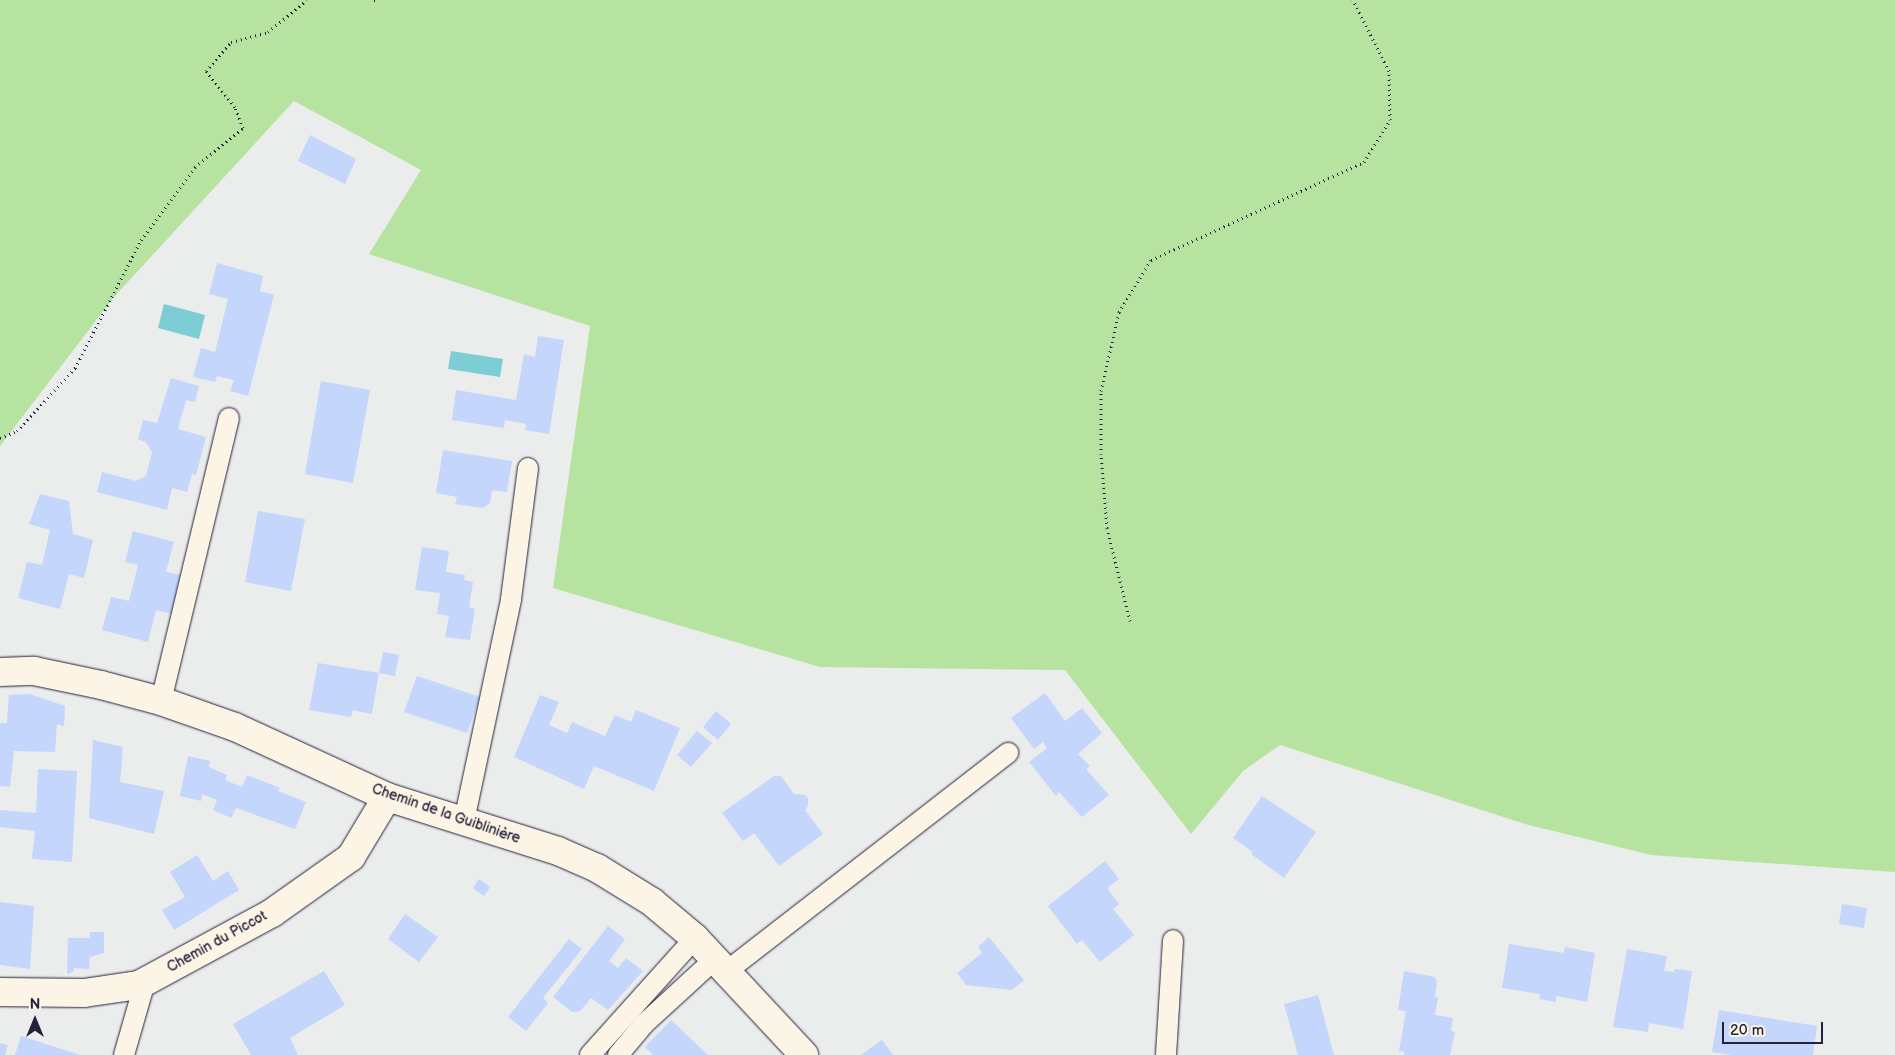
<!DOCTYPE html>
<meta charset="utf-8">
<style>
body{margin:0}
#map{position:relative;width:1895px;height:1055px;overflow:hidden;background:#ebecec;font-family:"Balsamiq Sans",sans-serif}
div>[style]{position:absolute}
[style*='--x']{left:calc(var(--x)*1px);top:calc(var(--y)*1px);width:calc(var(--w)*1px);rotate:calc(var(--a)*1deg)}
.green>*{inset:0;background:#b7e3a1}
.water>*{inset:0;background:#7ccdd4}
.building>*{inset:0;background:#c4d6fc}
.path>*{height:3px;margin-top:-1.5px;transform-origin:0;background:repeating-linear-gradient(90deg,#22223b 0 1px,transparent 0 5px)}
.roads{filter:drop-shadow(0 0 1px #22223b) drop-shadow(0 0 1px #22223b)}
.lane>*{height:20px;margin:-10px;padding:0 10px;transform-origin:10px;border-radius:10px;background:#fcf5e5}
.street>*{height:28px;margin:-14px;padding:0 14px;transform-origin:14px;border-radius:14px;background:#fcf5e5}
span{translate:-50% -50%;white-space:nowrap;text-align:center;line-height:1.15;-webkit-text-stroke:4.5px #fcf5e5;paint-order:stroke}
.street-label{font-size:14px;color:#22223b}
.north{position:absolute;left:10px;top:995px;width:50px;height:50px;-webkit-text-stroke:4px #fcf5e5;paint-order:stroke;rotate:0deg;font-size:14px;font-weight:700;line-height:20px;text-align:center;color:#22223b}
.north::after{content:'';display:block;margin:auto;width:18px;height:22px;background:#22223b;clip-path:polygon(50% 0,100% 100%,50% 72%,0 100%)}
.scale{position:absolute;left:1722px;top:1022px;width:101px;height:22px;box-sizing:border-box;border:2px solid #22223b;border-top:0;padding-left:6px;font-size:15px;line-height:18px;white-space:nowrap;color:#22223b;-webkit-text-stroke:4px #fcf5e5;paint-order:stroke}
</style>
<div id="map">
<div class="green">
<i style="clip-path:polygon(0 0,1895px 0,1895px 872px,1651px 855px,1525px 824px,1280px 745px,1243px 771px,1191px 834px,1065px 670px,820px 667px,553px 588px,590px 326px,369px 254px,421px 170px,294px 101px,114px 297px,0 446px)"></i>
</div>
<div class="water">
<i style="clip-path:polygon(164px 304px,205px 315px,199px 339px,158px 328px)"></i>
<i style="clip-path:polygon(451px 351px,503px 359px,500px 377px,448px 369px)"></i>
</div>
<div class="building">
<i style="clip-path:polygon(310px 135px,356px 159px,345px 184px,298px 161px)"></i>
<i style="clip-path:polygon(217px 263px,263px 276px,260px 291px,274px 295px,248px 396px,230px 391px,234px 380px,217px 376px,215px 382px,193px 377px,201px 348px,215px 352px,228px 299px,209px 294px)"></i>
<i style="clip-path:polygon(538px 336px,564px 340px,549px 434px,525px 430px,526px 424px,505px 420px,504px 428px,452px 420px,456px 390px,516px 400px,524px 354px,535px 357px)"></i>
<i style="clip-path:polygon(171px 378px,199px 386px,195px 402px,186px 400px,178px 429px,206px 437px,196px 475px,192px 474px,187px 492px,172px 488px,167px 510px,97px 492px,102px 472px,136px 481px,146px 476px,152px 452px,146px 442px,138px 439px,143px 420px,157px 423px)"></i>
<i style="clip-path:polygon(321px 381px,370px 390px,353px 483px,305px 474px)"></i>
<i style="clip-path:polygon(443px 450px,512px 461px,507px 492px,492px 490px,490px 503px,483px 508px,455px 504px,457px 497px,436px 493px)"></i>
<i style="clip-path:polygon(40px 494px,69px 501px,73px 534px,93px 540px,84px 578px,69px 574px,60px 609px,18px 598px,27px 562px,42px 565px,50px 530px,29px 524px)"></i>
<i style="clip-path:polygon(258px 511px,305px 519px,291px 591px,245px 582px)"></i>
<i style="clip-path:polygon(133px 531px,174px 542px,166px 572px,181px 575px,172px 614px,156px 610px,148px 642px,102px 630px,111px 597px,129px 601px,138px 565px,125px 562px)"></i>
<i style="clip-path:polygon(422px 547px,449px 551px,446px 572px,465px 575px,464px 580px,473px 582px,469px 607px,475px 609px,470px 640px,445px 637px,449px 616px,437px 614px,440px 593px,415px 590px)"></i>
<i style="clip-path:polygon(383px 652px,399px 655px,395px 676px,379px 673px)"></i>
<i style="clip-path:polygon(318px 663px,379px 673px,372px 714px,353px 710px,351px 717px,309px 710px)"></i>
<i style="clip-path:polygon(417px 676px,480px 697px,467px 733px,404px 712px)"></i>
<i style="clip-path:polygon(1045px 693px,1065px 721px,1082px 708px,1102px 733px,1078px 754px,1090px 766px,1086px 769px,1109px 795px,1082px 817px,1059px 792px,1056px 796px,1029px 762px,1047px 748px,1043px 742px,1034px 749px,1011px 718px)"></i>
<i style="clip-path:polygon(30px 694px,65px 706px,64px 726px,57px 724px,55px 752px,14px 751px,10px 787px,0 786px,0 723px,7px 723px,9px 695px)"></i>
<i style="clip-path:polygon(540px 695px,559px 702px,549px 725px,567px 733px,572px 722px,605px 736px,615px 715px,631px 722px,636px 710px,680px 728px,654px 791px,594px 766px,584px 789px,514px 757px)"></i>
<i style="clip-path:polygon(716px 711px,731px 724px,718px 740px,703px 727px)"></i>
<i style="clip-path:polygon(697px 731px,712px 743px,691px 767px,677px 755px)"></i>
<i style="clip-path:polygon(93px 740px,123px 747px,120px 782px,164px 791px,154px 834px,89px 818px)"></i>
<i style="clip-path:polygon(188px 756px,210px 761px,209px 767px,227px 775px,225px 780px,242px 787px,247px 775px,280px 788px,278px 791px,306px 802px,295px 829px,236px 808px,231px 818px,213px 810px,217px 800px,202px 794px,201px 801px,180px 796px)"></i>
<i style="clip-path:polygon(38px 769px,77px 771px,72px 862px,32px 859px,35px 831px,0 827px,0 810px,36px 813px)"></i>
<i style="clip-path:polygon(774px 776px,781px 776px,794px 794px,805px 795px,808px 799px,808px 806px,805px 810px,823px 834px,779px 866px,754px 833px,743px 841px,722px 813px)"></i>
<i style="clip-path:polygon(1262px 796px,1316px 832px,1284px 878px,1251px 854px,1253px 852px,1233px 838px)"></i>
<i style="clip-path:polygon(197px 855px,213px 881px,228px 871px,239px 890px,174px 930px,162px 910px,185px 897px,170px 872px)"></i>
<i style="clip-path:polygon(1105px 861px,1119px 879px,1107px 888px,1119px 904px,1113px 909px,1134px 935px,1100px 962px,1082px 940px,1077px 944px,1048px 906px)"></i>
<i style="clip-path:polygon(479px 879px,490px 887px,484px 896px,473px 888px)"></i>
<i style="clip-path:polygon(0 902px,34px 906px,30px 969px,0 965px)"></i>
<i style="clip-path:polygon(1842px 904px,1867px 908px,1864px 928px,1839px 924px)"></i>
<i style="clip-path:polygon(405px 914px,438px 937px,419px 962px,388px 939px)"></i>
<i style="clip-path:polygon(608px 926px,625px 939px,609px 961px,618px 968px,626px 958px,643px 971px,608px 1010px,591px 998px,580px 1011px,572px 1012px,553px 997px)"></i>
<i style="clip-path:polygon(90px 932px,104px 932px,104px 953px,90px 957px,89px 969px,74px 968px,73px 972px,67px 974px,68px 938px,90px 938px)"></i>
<i style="clip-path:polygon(989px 937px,1024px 980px,1012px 990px,966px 985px,957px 973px,982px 953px,978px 947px)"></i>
<i style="clip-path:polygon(569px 939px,582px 949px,543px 998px,548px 1003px,526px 1031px,508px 1017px)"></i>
<i style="clip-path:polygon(1509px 944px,1564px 953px,1565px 947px,1595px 953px,1587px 1002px,1556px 996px,1556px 1002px,1539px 999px,1540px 994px,1502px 988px)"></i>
<i style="clip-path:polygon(1627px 949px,1667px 956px,1664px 971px,1674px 972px,1675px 969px,1692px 971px,1683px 1029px,1649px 1023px,1648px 1032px,1613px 1027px)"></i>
<i style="clip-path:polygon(324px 971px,345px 1005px,290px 1038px,298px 1055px,251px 1055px,233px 1024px)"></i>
<i style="clip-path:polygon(1404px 971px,1435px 977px,1437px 982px,1435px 996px,1438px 998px,1435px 1015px,1453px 1018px,1451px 1031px,1455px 1032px,1450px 1055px,1404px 1055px,1405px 1052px,1399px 1051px,1406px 1011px,1398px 1010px)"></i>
<i style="clip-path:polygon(1318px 995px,1334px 1055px,1298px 1055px,1284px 1004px)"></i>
<i style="clip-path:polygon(1719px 1010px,1817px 1026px,1813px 1055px,1732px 1055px,1712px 1052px)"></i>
<i style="clip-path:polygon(671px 1020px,708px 1055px,653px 1055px,645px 1047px)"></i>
<i style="clip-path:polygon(21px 1036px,80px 1055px,15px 1055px)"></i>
<i style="clip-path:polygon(882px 1040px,893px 1055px,861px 1055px)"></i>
<i style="clip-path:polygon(0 1043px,8px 1045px,5px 1055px,0 1055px)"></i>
</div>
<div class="path">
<i style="--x:374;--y:0;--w:3;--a:0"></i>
<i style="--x:0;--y:438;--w:18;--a:-22"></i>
<i style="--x:17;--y:431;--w:86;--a:-47.4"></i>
<i style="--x:75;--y:368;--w:144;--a:-62.7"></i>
<i style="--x:141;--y:240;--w:91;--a:-53.5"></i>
<i style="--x:195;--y:167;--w:62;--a:-39.1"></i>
<i style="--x:243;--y:128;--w:22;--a:-111"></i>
<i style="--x:235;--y:107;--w:46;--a:-128.9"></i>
<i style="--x:206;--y:71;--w:38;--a:-49"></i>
<i style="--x:231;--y:42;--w:38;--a:-15"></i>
<i style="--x:268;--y:32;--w:50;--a:-39.4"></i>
<i style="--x:1130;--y:621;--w:96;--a:-103.9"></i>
<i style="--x:1107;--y:528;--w:74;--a:-94.6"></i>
<i style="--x:1101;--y:454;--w:63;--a:-90"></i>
<i style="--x:1101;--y:391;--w:81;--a:-77.2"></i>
<i style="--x:1119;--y:312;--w:61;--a:-58.4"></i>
<i style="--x:1151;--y:260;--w:234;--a:-24.7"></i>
<i style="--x:1364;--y:162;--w:49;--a:-58.2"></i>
<i style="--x:1390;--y:120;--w:49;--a:-91.2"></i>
<i style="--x:1389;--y:71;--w:80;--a:-116.9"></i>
</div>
<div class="roads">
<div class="lane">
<i style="--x:161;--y:701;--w:291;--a:-76.5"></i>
<i style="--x:464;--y:821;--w:227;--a:-78"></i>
<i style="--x:511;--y:599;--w:132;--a:-82.6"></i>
<i style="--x:727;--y:971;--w:356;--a:-37.8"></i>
<i style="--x:124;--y:1055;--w:76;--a:-74"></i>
<i style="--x:590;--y:1055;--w:157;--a:-48.1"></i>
<i style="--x:618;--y:1055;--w:40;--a:-50"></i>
<i style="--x:644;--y:1024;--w:96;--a:-42.5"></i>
<i style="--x:1166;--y:1055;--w:115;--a:-86.5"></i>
</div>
<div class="street">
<i style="--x:0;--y:672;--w:34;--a:-2"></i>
<i style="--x:34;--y:671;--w:68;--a:11.8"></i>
<i style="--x:101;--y:685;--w:62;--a:14.9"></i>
<i style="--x:161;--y:701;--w:78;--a:19.4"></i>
<i style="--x:235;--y:727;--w:167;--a:24.7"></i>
<i style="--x:387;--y:797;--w:179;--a:17.5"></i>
<i style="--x:558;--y:851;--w:43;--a:23.6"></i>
<i style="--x:597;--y:868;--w:65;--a:31.7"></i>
<i style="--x:652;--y:902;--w:56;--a:39.9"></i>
<i style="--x:695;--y:938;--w:160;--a:47"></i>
<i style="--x:0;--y:992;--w:84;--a:0.7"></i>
<i style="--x:84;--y:993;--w:56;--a:-8.3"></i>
<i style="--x:139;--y:985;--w:151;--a:-28.4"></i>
<i style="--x:272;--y:913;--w:97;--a:-35.3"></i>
<i style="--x:351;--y:857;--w:70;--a:-59"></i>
</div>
</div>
<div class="street-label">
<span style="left:446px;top:814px;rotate:19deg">Chemin de la Guiblinière</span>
<span style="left:217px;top:942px;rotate:-29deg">Chemin du Piccot</span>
</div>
<div class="north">N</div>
<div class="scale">20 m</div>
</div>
